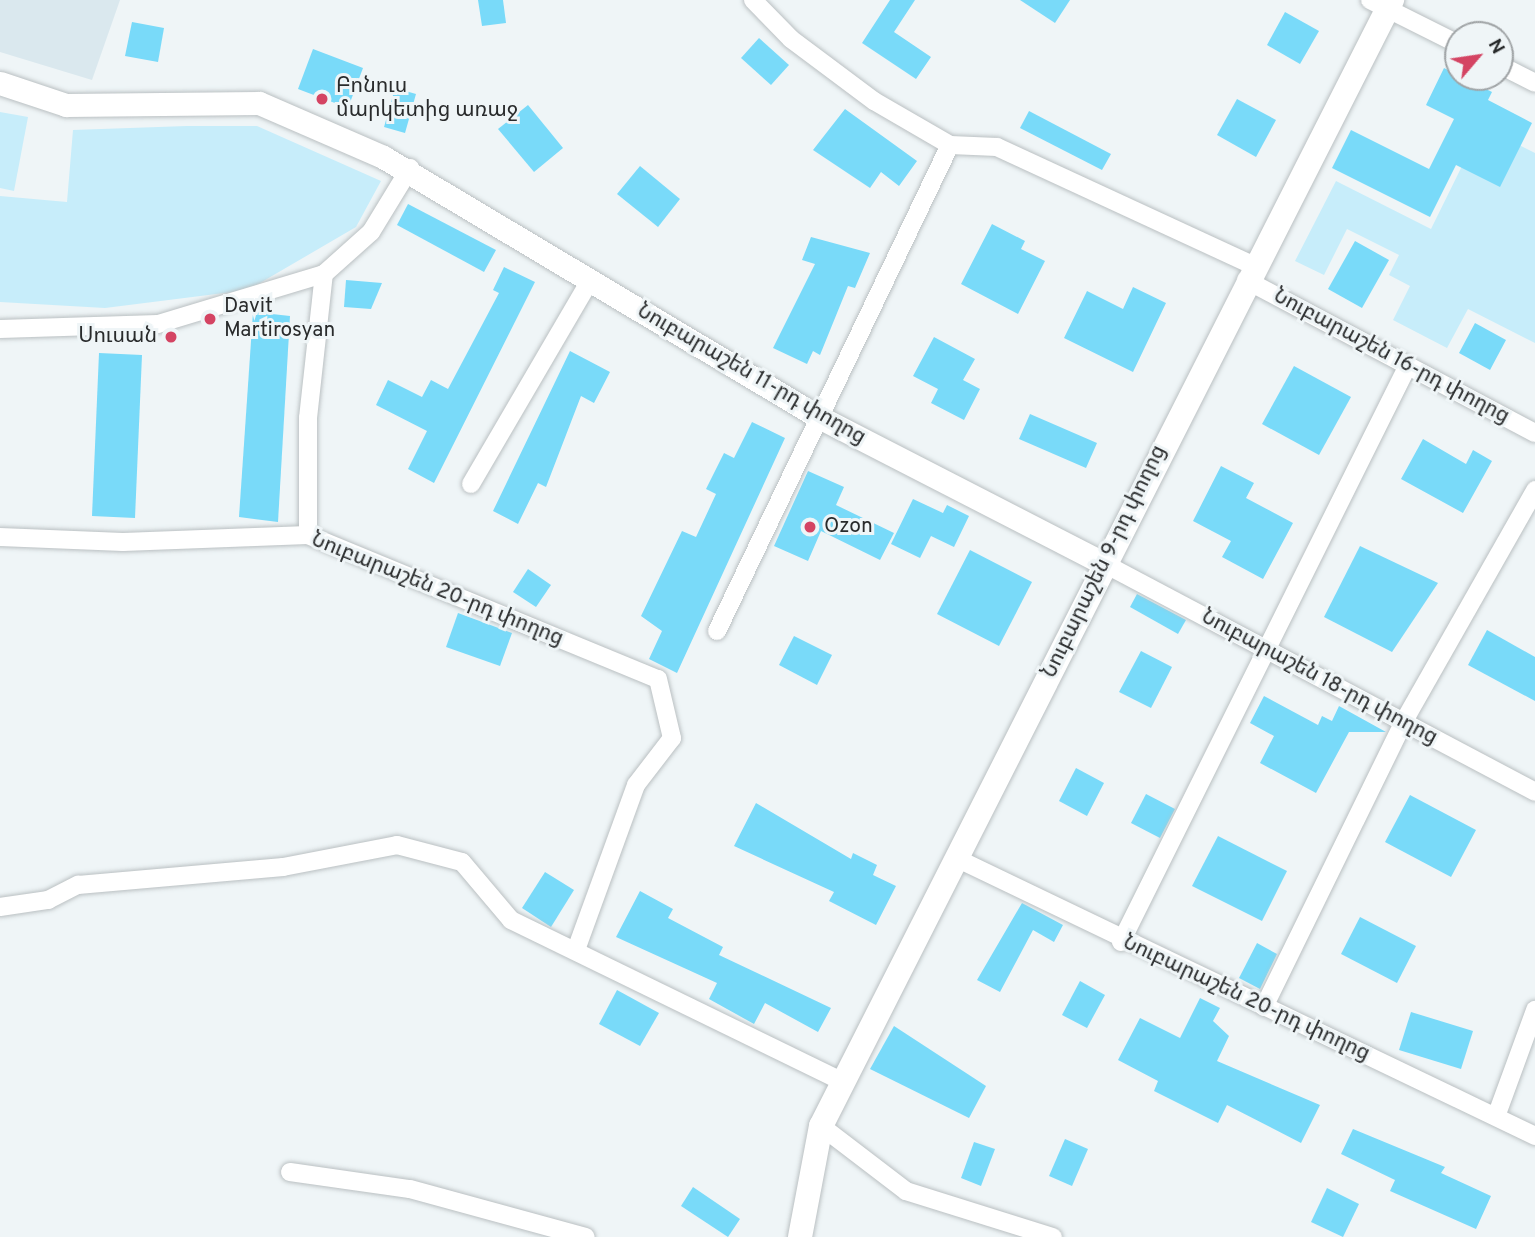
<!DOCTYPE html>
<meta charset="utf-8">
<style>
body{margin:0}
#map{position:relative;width:1535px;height:1237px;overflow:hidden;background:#eff5f7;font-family:Overpass,"Noto Sans Armenian",sans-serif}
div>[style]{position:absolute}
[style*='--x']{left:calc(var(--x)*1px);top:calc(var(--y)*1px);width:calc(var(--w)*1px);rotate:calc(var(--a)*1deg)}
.built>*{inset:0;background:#dae8ee}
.green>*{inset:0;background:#c7edfa}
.building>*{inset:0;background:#79daf9}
.roads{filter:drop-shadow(0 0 2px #bac0c2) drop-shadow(0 0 2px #bac0c2)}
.minor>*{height:18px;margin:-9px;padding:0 9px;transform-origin:9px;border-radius:9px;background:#fff}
.tertiary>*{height:23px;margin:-11.5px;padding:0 11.5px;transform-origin:11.5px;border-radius:11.5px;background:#fff}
.secondary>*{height:24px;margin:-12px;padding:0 12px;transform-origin:12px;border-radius:12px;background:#fff}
.dots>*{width:19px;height:19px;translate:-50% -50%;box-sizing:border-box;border:4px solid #eff5f7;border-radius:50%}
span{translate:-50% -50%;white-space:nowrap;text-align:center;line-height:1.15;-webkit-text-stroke:6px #eff5f7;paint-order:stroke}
.poi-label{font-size:21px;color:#292b2c}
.left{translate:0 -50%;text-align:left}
.right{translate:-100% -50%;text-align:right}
.street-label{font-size:21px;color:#292b2c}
.north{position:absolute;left:1444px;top:21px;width:70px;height:70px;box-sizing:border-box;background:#eff5f7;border:2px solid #a0a4a6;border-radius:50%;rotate:61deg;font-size:19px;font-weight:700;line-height:28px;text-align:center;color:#292b2c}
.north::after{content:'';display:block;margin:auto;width:24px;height:32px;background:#d44463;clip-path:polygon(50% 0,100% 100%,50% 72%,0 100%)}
</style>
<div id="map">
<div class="built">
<i style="clip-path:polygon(0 0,120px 0,92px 80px,0 52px)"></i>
</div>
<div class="green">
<i style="clip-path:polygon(0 112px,28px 117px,14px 191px,0 188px)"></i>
<i style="clip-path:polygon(187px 126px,257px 126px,381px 181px,356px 227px,248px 290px,105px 308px,0 302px,0 196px,67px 202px,73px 130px)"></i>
<i style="clip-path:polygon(1519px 145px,1535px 153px,1535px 343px,1468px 309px,1447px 348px,1393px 320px,1410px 286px,1389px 275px,1399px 255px,1347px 229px,1324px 275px,1295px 261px,1336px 181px,1431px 229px,1462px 166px)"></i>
</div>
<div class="building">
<i style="clip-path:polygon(478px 0,503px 0,506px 23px,482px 26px)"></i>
<i style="clip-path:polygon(890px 0,915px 0,894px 32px,931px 57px,916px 79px,862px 43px)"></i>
<i style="clip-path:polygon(1020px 0,1070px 0,1055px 23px)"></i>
<i style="clip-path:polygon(1285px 12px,1319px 31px,1300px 64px,1267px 45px)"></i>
<i style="clip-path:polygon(132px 22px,164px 28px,158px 62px,125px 56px)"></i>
<i style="clip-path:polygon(759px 38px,789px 65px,771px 85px,741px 58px)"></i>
<i style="clip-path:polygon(313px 49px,363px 68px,348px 108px,298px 89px)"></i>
<i style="clip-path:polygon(1444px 68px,1492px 92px,1488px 100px,1532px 123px,1500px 187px,1456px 165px,1430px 217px,1332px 168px,1351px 130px,1429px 169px,1454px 119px,1426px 105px)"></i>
<i style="clip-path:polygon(395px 88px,416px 94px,405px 133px,384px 127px)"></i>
<i style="clip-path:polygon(1237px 99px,1276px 120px,1256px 157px,1217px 135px)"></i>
<i style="clip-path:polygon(528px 105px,563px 148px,534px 172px,498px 129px)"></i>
<i style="clip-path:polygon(845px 109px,917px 161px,899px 186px,881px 172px,870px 188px,813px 150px)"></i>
<i style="clip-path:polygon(1029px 111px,1111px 154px,1102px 170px,1020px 128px)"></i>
<i style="clip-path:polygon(640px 166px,680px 199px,658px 227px,617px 194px)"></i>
<i style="clip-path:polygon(408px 204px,496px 250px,484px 272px,397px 225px)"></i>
<i style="clip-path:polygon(992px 224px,1025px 241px,1021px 249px,1045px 261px,1018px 314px,961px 284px)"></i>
<i style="clip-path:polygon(811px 237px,870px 253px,855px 288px,848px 286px,820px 355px,813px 351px,807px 364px,773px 348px,815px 264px,802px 260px)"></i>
<i style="clip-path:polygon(1355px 241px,1389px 260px,1362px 308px,1328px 289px)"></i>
<i style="clip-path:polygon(504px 267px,535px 282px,434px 483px,408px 469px,427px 431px,376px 405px,388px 380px,422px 397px,431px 380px,448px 389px,499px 293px,493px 290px)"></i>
<i style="clip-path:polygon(346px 280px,382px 283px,371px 309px,344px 307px)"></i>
<i style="clip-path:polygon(1133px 287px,1166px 303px,1133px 372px,1064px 338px,1087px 291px,1123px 309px)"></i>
<i style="clip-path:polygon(253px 312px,290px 316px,278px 522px,239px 517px)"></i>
<i style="clip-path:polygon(1475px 323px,1506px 340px,1490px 370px,1459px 353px)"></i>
<i style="clip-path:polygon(934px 337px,975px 359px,963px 380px,980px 389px,964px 420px,931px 403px,938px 389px,913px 376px)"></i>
<i style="clip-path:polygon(570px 351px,610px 372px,594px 403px,581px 396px,546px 487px,538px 483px,518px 524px,493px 511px)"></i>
<i style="clip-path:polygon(99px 353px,142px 355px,135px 518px,92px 516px)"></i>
<i style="clip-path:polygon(1294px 366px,1351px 397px,1319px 455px,1262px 424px)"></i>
<i style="clip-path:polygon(1030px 414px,1097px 443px,1086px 468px,1019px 439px)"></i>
<i style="clip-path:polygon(752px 422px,785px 438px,677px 673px,649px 659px,662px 631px,641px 616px,682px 531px,696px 537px,716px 494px,706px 489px,724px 453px,734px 458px)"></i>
<i style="clip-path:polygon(1423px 439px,1466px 464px,1473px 450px,1492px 461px,1463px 513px,1401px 479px)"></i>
<i style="clip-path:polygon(1221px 466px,1254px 483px,1246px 498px,1293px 523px,1263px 579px,1222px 557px,1231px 541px,1193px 521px)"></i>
<i style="clip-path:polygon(808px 471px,844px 487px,836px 505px,894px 533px,880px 560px,821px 531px,808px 561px,774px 546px)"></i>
<i style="clip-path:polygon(913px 499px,943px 513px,947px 505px,969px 516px,954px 547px,931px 536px,920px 558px,891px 544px)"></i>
<i style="clip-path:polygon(1360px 546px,1438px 583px,1392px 652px,1324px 617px)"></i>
<i style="clip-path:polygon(970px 550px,1032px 582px,999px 646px,937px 614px)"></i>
<i style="clip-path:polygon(528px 569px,551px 585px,536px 607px,513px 592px)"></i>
<i style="clip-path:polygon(1137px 594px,1186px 620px,1178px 634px,1130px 607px)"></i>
<i style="clip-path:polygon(458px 613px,512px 633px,500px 666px,446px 647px)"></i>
<i style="clip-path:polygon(1487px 630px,1535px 657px,1535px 701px,1468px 665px)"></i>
<i style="clip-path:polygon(794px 636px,832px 655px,817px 685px,779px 665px)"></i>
<i style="clip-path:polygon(1141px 651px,1172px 667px,1151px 708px,1119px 692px)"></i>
<i style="clip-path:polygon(1264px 696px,1318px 725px,1322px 716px,1332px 721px,1339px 706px,1386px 732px,1349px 732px,1316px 793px,1260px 763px,1274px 736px,1250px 723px)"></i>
<i style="clip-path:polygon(1076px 768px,1104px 783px,1087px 816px,1059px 801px)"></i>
<i style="clip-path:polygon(1146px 794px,1175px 809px,1160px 838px,1131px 823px)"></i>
<i style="clip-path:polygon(1410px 795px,1476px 830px,1451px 877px,1385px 842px)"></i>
<i style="clip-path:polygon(756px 803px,851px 859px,853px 853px,877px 865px,873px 875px,896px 886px,876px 925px,829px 901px,834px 892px,734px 846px)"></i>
<i style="clip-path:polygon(1218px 836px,1287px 871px,1262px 921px,1192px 886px)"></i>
<i style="clip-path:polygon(545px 872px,574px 890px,551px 927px,522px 908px)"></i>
<i style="clip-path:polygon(640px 891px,673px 909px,668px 918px,723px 947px,719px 955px,831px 1008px,818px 1032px,765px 1003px,754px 1024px,709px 999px,717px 983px,616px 937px)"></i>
<i style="clip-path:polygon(1022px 903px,1063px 925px,1054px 942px,1033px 930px,1000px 992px,977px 980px)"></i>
<i style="clip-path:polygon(1360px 917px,1416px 946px,1397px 983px,1341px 954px)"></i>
<i style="clip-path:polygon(1257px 943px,1277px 954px,1260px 989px,1239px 978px)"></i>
<i style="clip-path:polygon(1080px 981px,1105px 995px,1087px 1028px,1062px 1015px)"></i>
<i style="clip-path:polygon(617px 990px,659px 1013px,640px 1046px,599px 1024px)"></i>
<i style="clip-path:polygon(1200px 998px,1220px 1008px,1213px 1021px,1229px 1036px,1217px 1061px,1320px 1105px,1301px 1143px,1227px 1105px,1218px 1123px,1154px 1091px,1158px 1081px,1118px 1060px,1140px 1018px,1180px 1038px)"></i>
<i style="clip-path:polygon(1411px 1012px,1473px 1031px,1461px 1069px,1399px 1050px)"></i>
<i style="clip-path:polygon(894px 1026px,986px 1086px,969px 1118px,870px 1069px)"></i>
<i style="clip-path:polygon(1353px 1129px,1445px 1167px,1441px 1173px,1491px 1196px,1476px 1229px,1390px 1191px,1395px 1180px,1341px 1154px)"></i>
<i style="clip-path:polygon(1065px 1139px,1088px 1149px,1072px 1186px,1049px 1176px)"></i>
<i style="clip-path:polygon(974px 1142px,995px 1149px,981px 1186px,961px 1178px)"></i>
<i style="clip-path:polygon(693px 1187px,740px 1219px,728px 1237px,681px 1206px)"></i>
<i style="clip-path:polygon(1327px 1188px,1359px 1204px,1343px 1237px,1311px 1222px)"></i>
</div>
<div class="roads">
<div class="minor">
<i style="--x:753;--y:0;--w:54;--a:45.7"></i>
<i style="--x:791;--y:39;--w:104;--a:36.8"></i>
<i style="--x:874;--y:101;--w:88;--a:30.1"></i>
<i style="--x:950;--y:145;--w:47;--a:2.4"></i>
<i style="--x:997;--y:147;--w:283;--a:24.8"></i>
<i style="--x:1370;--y:0;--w:98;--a:26.6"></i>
<i style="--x:1500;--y:65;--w:39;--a:27"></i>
<i style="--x:1246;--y:280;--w:327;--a:27.9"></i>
<i style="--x:0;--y:329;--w:158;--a:-1.8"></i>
<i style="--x:158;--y:324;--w:173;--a:-16.8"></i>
<i style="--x:324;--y:274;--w:63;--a:-41.8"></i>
<i style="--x:371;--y:232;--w:75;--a:-58.6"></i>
<i style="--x:471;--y:484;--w:234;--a:-59.7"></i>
<i style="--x:308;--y:535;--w:117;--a:-90"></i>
<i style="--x:308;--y:418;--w:145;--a:-83.7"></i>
<i style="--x:0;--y:537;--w:123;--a:2.3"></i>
<i style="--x:123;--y:542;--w:185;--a:-2.2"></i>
<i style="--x:308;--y:535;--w:378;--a:22.4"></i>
<i style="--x:658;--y:679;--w:61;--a:76.7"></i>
<i style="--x:672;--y:738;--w:59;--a:127.5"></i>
<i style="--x:636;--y:785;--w:176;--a:110"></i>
<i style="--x:1103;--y:563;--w:489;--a:27.9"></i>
<i style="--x:717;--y:631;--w:539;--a:-64.39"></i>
<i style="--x:958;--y:859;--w:640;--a:25.64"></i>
<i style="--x:0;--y:907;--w:49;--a:-8.3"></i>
<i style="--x:48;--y:900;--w:34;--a:-27"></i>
<i style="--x:78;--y:885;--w:206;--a:-5"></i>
<i style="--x:283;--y:867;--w:116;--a:-10.9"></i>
<i style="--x:397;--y:845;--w:67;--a:14.7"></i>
<i style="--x:462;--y:862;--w:76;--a:49.8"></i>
<i style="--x:511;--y:920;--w:369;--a:26"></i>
<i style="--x:1121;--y:942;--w:644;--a:-63.55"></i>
<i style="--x:1264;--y:1007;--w:318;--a:-63.9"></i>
<i style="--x:1404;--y:721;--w:266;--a:-60.4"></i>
<i style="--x:1497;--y:1114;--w:111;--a:-69.9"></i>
<i style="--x:821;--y:1126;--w:107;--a:37.4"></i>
<i style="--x:906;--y:1191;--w:154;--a:17.4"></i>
<i style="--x:290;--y:1172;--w:121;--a:8.1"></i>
<i style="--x:410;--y:1189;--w:182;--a:15.3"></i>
</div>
<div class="tertiary">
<i style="--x:0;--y:83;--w:70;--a:18.4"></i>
<i style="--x:66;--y:105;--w:193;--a:-0.6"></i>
<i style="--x:259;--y:103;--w:135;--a:23.5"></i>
<i style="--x:383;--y:157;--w:505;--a:30.83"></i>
<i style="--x:817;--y:416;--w:322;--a:27.2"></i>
</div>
<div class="secondary">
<i style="--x:800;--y:1237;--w:113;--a:-79.3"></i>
<i style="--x:821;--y:1126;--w:1263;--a:-63.11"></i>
</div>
</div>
<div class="dots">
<i style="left:322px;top:99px;background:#d44463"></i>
<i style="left:210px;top:319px;background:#d44463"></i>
<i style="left:171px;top:337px;background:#d44463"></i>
<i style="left:810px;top:527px;background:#d44463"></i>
</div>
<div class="poi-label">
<span class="left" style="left:336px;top:99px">Բոնուս<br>մարկետից առաջ</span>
<span class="left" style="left:224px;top:319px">Davit<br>Martirosyan</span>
<span class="right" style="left:157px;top:337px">Սուսան</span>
<span class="left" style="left:824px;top:527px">Ozon</span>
</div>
<div class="street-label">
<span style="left:1391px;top:357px;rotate:28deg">Նուբարաշեն 16-րդ փողոց</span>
<span style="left:751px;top:375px;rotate:30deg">Նուբարաշեն 11-րդ փողոց</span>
<span style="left:1105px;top:562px;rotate:-64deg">Նուբարաշեն 9-րդ փողոց</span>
<span style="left:437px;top:590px;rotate:22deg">Նուբարաշեն 20-րդ փողոց</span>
<span style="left:1319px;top:678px;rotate:28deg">Նուբարաշեն 18-րդ փողոց</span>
<span style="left:1246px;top:999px;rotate:25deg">Նուբարաշեն 20-րդ փողոց</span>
</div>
<div class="north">N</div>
</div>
